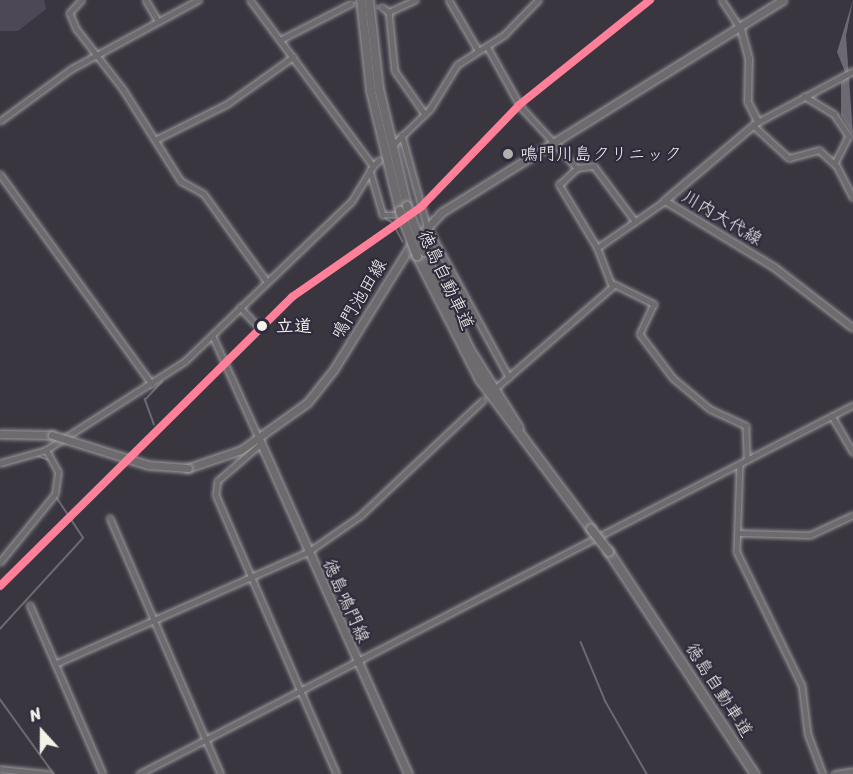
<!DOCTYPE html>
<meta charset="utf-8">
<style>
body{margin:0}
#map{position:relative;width:853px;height:774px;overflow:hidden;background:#393640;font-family:Sriracha,"Klee One",sans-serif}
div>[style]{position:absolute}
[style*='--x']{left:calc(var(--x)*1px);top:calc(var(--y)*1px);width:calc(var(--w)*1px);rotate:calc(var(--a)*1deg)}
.green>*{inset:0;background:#4d4856}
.water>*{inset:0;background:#6d6972}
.stream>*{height:1.5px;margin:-0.75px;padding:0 0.75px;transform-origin:0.75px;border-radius:0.75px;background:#6d6972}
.minor-tunnel>*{height:4.5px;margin-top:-2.25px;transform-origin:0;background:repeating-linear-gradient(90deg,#555259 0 4.5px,transparent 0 6.5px)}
.roads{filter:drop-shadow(0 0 2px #9e9c9f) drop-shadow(0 0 2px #9e9c9f)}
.minor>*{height:4.5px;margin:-2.25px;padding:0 2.25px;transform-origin:2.25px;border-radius:2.25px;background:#6d6b6d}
.tertiary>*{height:5px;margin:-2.5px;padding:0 2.5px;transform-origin:2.5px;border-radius:2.5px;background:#6d6b6d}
.secondary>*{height:6px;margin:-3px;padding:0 3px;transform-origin:3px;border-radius:3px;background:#6d6b6d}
.primary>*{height:7px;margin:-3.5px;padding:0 3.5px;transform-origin:3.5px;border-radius:3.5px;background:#6d6b6d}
.motorway>*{height:8px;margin:-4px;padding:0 4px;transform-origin:4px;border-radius:4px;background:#6d6b6d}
.bridges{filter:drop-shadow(0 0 2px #9e9c9f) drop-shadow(0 0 2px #9e9c9f)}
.primary-bridge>*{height:7px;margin:-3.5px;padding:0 3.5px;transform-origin:3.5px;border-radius:3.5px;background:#6d6b6d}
.motorway-bridge>*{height:8px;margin:-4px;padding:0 4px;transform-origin:4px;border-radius:4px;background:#6d6b6d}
.rail-1>*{height:8px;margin:-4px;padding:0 4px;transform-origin:4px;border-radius:4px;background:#ff8098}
.dots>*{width:16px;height:16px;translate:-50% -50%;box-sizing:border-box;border:3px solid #2f2a3d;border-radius:50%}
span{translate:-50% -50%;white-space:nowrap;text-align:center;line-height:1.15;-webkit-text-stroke:4.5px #2f2a3d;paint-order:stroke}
.poi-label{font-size:18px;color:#f4f1e8}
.left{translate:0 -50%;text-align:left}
.street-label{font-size:18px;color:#f4f1e8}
.stop-label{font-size:18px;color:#f4f1e8;font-weight:700}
.north{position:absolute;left:12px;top:702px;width:60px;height:60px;-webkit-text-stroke:4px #2f2a3d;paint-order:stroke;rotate:339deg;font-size:16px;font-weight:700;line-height:24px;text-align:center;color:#f4f1e8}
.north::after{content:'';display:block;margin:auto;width:21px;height:27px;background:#f4f1e8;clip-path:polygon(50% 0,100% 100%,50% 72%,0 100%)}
</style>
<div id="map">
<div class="green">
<i style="clip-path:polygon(0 0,44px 0,46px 9px,18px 31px,0 31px)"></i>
</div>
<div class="water">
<i style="clip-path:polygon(853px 0,846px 36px,853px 134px,841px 115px,841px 83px,847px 77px,837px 52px)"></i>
</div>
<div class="stream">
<i style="--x:382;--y:216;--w:13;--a:32"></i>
<i style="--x:393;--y:223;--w:21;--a:62"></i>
<i style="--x:154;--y:425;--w:27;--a:-110"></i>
<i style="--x:145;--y:400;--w:25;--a:-47"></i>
<i style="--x:38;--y:456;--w:14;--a:21"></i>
<i style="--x:0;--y:629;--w:123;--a:-47.6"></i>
<i style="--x:83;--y:538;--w:49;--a:-123.4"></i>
<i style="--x:581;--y:642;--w:65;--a:67.4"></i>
<i style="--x:606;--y:702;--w:83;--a:60.3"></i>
<i style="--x:0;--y:699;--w:92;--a:54.2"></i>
</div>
<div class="minor-tunnel">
<i style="--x:350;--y:4;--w:32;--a:5"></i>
</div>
<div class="roads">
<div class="minor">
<i style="--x:82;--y:0;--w:18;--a:133"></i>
<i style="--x:70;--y:13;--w:16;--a:68"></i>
<i style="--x:76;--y:28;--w:77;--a:52.4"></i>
<i style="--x:123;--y:89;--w:109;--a:57.8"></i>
<i style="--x:181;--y:181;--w:26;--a:29"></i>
<i style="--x:204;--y:194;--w:105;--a:54.3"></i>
<i style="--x:146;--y:0;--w:24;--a:60"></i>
<i style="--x:449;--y:0;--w:58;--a:59.9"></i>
<i style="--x:722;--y:0;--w:35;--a:57"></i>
<i style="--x:382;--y:7;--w:9;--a:36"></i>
<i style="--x:389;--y:12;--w:59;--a:84.2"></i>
<i style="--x:395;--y:71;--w:52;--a:55.1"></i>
<i style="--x:389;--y:12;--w:29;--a:-25"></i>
<i style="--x:280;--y:40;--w:79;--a:-27.2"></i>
<i style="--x:487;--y:46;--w:70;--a:60.9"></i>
<i style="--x:521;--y:107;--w:83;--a:47.4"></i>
<i style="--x:804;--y:96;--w:35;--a:31"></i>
<i style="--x:834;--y:114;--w:27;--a:56"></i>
<i style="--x:849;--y:136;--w:30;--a:117"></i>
<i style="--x:0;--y:121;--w:88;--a:-36.2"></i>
<i style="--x:71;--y:69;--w:145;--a:-28.5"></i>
<i style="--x:758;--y:122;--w:108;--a:-28.2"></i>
<i style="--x:755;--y:127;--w:46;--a:42.4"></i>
<i style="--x:789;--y:158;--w:31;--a:-15"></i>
<i style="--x:819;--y:150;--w:24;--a:42"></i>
<i style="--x:837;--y:166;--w:35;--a:63"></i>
<i style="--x:402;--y:135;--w:94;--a:74.6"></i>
<i style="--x:427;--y:226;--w:172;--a:61.5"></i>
<i style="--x:155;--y:140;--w:80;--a:-26.6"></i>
<i style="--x:227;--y:104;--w:81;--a:-35.5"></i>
<i style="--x:395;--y:143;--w:49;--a:-44.2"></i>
<i style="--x:430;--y:109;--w:52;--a:-58.5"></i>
<i style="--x:457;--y:65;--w:56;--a:-32.6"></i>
<i style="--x:504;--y:35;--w:49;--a:-45.8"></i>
<i style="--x:373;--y:166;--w:8;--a:-45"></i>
<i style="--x:370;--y:170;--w:47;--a:73.9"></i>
<i style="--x:383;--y:215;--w:18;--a:0"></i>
<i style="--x:0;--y:174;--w:259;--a:54.1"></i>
<i style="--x:597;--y:248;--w:74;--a:-121.1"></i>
<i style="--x:559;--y:185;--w:25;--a:-43"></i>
<i style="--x:577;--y:168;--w:17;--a:-7"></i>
<i style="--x:594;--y:166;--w:69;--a:53.3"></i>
<i style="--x:614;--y:284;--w:45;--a:26.6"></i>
<i style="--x:654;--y:304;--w:33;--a:115"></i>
<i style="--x:640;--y:334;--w:55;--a:53.1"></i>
<i style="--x:673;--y:378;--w:48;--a:40"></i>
<i style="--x:710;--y:409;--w:40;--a:25"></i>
<i style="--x:746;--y:426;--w:34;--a:88"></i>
<i style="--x:240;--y:307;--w:23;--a:47"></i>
<i style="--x:497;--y:387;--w:152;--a:-41"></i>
<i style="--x:612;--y:287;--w:42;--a:-111"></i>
<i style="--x:597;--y:248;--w:83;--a:-34.7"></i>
<i style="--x:832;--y:416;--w:42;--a:59.7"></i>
<i style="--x:261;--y:444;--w:57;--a:139.3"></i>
<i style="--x:218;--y:481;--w:14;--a:98"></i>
<i style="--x:216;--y:495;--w:304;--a:66.6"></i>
<i style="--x:0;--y:463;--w:48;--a:-15.8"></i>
<i style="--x:46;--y:450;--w:165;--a:-32.6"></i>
<i style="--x:185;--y:361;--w:230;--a:-43.8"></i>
<i style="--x:740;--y:464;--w:88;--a:92"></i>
<i style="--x:737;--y:552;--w:148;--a:64"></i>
<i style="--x:802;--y:685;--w:49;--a:83"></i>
<i style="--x:808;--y:734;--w:43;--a:69.4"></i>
<i style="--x:110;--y:518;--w:279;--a:66.6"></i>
<i style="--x:741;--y:533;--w:69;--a:1.7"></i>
<i style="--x:810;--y:535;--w:47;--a:-24.9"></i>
<i style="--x:0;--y:562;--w:87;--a:-51"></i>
<i style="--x:55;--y:494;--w:22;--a:-82"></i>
<i style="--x:58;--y:472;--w:25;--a:-119"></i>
<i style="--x:30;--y:605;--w:184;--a:66.6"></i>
<i style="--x:55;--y:664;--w:277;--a:-23.9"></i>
<i style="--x:308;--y:552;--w:63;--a:-34.7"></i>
<i style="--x:360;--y:516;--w:168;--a:-43.3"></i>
<i style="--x:0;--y:769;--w:49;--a:5.8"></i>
<i style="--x:834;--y:774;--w:19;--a:-9"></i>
</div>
<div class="tertiary">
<i style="--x:250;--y:0;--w:207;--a:53.5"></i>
<i style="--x:373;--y:166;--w:42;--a:121.4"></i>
<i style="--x:212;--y:335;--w:114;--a:65.7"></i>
<i style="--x:139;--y:774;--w:804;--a:-27.33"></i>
</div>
<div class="secondary">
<i style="--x:741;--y:29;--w:30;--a:75"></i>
<i style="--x:749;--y:58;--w:44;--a:91.3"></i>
<i style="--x:748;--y:102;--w:22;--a:63"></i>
<i style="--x:758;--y:122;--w:122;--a:139.7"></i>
<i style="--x:665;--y:201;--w:129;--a:31.3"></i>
<i style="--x:775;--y:268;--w:98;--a:37.6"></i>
</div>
<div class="primary">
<i style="--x:0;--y:434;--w:52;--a:1.1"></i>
<i style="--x:259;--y:439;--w:367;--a:66"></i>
<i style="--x:188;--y:468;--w:56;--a:-18.8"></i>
<i style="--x:241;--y:450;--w:81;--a:-35.5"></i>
<i style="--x:307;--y:403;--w:43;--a:-51.5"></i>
<i style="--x:334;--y:369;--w:146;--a:-58.2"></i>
<i style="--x:411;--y:245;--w:45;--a:-46.8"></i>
<i style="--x:442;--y:212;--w:401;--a:-31.9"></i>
</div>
<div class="motorway">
<i style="--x:361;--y:0;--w:92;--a:83.7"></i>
<i style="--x:371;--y:91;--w:123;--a:76.4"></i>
<i style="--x:369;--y:0;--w:90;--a:83.6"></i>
<i style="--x:379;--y:89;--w:120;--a:76.5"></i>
<i style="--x:424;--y:252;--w:108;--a:64.9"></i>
<i style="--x:470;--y:350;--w:92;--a:57.9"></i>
<i style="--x:417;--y:256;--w:139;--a:63.1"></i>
<i style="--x:480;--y:380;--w:186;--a:53.3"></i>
<i style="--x:609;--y:552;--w:266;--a:56.7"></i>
</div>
</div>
<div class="bridges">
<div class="primary-bridge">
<i style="--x:52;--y:435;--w:101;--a:17.4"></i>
<i style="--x:148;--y:465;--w:40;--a:4.3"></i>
</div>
<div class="motorway-bridge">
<i style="--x:407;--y:206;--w:49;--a:69.7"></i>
<i style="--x:400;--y:211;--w:48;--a:69.3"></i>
<i style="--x:591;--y:529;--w:29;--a:52"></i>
</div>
</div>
<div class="rail-1">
<i style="--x:0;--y:586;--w:411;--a:-44.7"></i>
<i style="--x:292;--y:297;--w:157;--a:-34.9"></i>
<i style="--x:421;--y:207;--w:141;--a:-46.1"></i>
<i style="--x:519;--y:105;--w:168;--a:-38.7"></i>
</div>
<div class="dots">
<i style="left:508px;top:154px;background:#b3b0ad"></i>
<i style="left:262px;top:326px;background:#f4f1e8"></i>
</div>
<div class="poi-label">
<span class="left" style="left:520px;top:154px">鳴門川島クリニック</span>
</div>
<div class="street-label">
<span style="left:722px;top:218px;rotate:31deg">川内大代線</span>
<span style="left:446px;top:280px;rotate:65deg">徳島自動車道</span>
<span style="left:359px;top:299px;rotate:-59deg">鳴門池田線</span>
<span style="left:346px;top:601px;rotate:66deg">徳島鳴門線</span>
<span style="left:719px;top:690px;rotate:57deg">徳島自動車道</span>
</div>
<div class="stop-label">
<span class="left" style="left:276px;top:326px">立道</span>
</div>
<div class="north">N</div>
</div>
